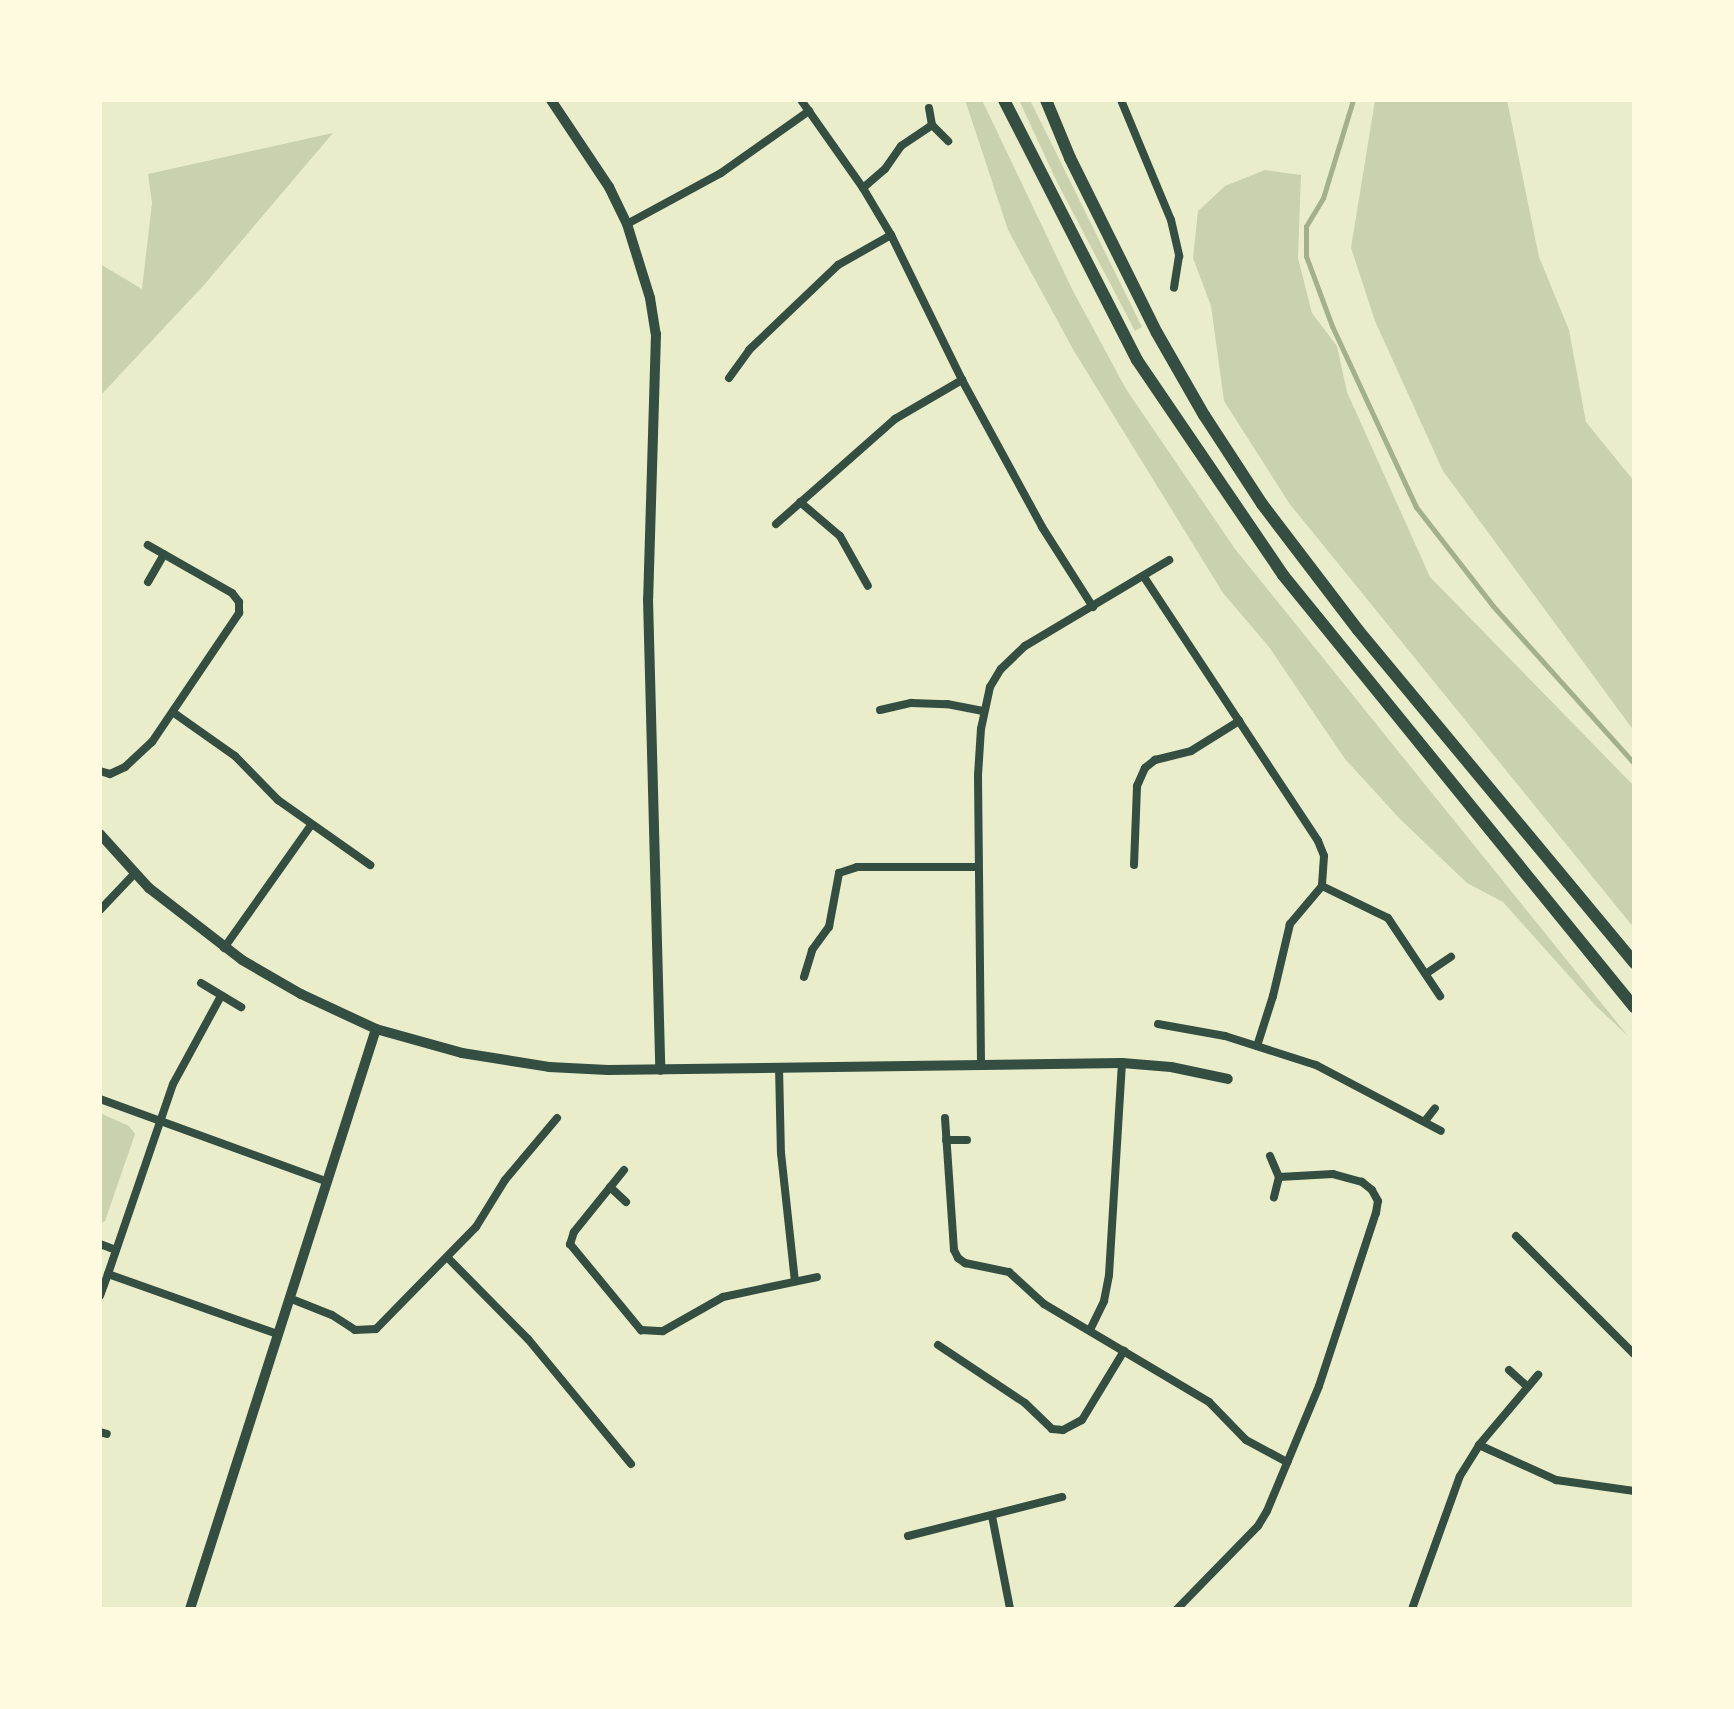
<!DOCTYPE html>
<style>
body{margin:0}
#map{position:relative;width:1734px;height:1709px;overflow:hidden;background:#e9edc9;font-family:Jost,sans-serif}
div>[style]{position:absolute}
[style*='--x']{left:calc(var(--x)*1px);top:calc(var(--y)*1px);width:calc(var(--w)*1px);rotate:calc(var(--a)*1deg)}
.green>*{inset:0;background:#cad2ad}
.stream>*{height:5px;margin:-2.5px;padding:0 2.5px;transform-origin:2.5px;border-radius:2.5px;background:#a3b18a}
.minor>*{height:8px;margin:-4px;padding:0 4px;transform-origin:4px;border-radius:4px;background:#344e41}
.tertiary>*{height:10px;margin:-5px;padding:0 5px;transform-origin:5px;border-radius:5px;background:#344e41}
.trunk>*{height:12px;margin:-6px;padding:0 6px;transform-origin:6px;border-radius:6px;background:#344e41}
span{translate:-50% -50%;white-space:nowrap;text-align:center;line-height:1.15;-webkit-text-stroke:8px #fefae0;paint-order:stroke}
.frame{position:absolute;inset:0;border:102px solid #fefae0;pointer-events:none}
</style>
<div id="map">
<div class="green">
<i style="clip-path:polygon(965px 100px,982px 100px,1073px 291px,1126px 389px,1235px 549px,1628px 1036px,1595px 1005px,1503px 902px,1467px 883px,1400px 819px,1345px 759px,1269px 647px,1223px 593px,1074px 351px,1008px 230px)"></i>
<i style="clip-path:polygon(1019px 100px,1030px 100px,1142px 327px,1135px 331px,1057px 182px)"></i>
<i style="clip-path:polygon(1375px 100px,1507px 100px,1539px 257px,1569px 330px,1586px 422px,1634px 481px,1634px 731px,1443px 471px,1375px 321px,1351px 248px)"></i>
<i style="clip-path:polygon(333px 133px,204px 285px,100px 396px,100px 264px,142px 289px,152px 203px,148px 174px)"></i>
<i style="clip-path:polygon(1265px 170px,1301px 175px,1298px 258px,1312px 313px,1337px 346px,1347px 392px,1430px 577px,1634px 786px,1634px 928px,1289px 503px,1224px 401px,1211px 306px,1193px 258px,1198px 211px,1225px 186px)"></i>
<i style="clip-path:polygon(100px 1113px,129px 1126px,135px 1134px,105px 1221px,100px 1223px)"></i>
</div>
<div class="stream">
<i style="--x:1353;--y:100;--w:102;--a:107"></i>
<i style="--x:1323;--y:198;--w:33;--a:121"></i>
<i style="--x:1306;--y:226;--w:30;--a:90"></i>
<i style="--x:1306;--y:256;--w:75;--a:69.6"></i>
<i style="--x:1332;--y:326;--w:200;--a:65.1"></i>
<i style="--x:1416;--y:507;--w:125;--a:52.1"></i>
<i style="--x:1493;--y:606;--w:211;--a:48.1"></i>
</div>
<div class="minor">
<i style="--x:801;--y:100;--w:108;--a:54.8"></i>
<i style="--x:863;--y:188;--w:55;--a:59.2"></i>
<i style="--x:891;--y:235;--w:161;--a:63.9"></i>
<i style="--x:962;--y:380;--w:167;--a:61.4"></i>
<i style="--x:1042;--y:527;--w:95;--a:57.5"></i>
<i style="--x:1121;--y:100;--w:130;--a:67.4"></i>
<i style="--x:1171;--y:220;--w:37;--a:77"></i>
<i style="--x:1179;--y:256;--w:32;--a:99"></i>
<i style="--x:929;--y:108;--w:17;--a:80"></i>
<i style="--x:932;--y:125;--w:23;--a:45"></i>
<i style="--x:863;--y:188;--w:29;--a:-41"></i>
<i style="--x:885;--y:169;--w:28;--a:-55"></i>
<i style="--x:901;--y:146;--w:37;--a:-34"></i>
<i style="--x:627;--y:224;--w:107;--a:-28.5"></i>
<i style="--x:721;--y:173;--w:108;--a:-35.2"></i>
<i style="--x:729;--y:378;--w:34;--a:-54"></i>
<i style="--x:749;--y:350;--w:123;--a:-43.7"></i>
<i style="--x:838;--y:265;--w:61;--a:-29.5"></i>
<i style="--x:800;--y:502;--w:52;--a:40.4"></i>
<i style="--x:840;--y:536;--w:57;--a:60.8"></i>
<i style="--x:776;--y:524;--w:159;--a:-41.4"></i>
<i style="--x:895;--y:419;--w:78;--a:-30.2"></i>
<i style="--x:1144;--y:577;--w:316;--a:56.6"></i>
<i style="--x:1318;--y:841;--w:16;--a:68"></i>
<i style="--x:1324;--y:856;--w:30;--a:94"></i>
<i style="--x:1322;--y:886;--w:50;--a:130.1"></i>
<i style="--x:1290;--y:924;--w:74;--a:103.3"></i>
<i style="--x:1273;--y:996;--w:52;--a:107.7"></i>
<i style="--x:148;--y:582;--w:32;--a:-60"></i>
<i style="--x:880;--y:710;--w:32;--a:-13"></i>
<i style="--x:911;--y:703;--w:36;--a:2"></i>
<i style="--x:947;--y:704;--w:38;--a:11"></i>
<i style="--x:174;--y:713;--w:75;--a:35.2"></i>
<i style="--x:235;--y:756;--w:62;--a:45.7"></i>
<i style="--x:278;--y:800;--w:113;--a:35.2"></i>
<i style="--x:100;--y:771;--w:10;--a:17"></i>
<i style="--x:110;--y:774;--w:17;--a:-25"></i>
<i style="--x:125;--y:767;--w:37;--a:-43"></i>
<i style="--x:152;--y:742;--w:156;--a:-56"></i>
<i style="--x:239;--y:613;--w:11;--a:-90"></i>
<i style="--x:239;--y:602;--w:11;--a:-128"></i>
<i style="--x:232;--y:593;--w:97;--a:-150.3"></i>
<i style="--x:1134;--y:865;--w:79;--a:-87.8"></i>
<i style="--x:1137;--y:786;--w:20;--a:-66"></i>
<i style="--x:1145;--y:768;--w:13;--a:-39"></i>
<i style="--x:1155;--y:760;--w:37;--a:-14"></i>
<i style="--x:1191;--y:751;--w:57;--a:-32"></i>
<i style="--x:1322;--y:886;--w:73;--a:25.9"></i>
<i style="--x:1388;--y:918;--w:94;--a:56.3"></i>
<i style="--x:100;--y:910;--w:50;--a:-46.6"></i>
<i style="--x:224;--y:948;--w:151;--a:-54.7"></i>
<i style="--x:1427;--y:973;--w:29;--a:-34"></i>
<i style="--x:804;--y:977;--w:28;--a:-73"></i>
<i style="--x:812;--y:950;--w:29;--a:-54"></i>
<i style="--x:829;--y:927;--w:55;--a:-79.5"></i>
<i style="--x:839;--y:873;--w:19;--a:-18"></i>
<i style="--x:857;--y:867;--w:121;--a:0"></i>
<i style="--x:201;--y:983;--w:47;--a:31"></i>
<i style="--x:221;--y:996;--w:100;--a:118.6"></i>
<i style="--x:173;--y:1084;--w:201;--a:108.9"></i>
<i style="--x:108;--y:1274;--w:179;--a:19.5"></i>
<i style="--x:1158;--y:1024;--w:68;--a:10.2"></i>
<i style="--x:1225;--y:1036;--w:96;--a:17.7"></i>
<i style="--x:1316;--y:1065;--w:141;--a:27.8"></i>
<i style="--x:981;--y:1063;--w:288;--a:-90.6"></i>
<i style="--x:978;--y:775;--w:46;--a:-86.3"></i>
<i style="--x:981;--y:729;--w:43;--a:-77.9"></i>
<i style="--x:990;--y:687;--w:21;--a:-59"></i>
<i style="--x:1001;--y:669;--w:33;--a:-44"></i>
<i style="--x:1025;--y:646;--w:168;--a:-30.8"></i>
<i style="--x:779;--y:1067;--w:86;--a:88.7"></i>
<i style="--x:781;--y:1153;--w:129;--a:83.8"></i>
<i style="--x:100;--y:1099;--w:239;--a:20"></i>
<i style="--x:945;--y:1118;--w:132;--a:86.1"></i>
<i style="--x:954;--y:1250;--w:9;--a:63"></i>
<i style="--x:958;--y:1258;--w:9;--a:36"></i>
<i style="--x:965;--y:1263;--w:45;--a:11.6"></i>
<i style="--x:1009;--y:1272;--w:47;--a:42.4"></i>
<i style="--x:1044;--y:1304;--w:192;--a:30.7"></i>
<i style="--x:1209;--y:1402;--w:53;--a:45.8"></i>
<i style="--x:1246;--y:1440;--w:47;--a:28.2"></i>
<i style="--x:1425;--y:1121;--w:16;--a:-52"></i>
<i style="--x:946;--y:1140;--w:21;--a:0"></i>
<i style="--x:1270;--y:1156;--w:23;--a:67"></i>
<i style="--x:1279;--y:1177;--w:21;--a:104"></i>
<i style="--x:624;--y:1170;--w:80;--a:128.9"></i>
<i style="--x:574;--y:1232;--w:13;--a:108"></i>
<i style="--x:570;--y:1244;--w:112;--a:50.5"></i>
<i style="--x:641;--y:1330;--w:22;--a:3"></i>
<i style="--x:663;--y:1331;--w:69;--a:-29.5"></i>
<i style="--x:723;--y:1297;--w:96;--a:-12"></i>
<i style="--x:610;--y:1187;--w:22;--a:43"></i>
<i style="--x:1516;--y:1236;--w:167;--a:45"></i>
<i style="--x:100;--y:1244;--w:17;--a:21"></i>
<i style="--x:447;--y:1257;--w:115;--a:45.4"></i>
<i style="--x:528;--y:1339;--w:162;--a:50.5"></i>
<i style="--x:100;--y:1296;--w:23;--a:-70"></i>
<i style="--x:289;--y:1298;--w:46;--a:21.6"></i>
<i style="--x:332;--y:1315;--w:27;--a:33"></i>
<i style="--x:355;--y:1330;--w:21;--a:-3"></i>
<i style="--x:376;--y:1329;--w:143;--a:-45.6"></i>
<i style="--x:476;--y:1227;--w:55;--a:-58.3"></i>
<i style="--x:505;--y:1180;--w:81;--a:-50"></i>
<i style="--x:1090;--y:1330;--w:32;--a:-64"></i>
<i style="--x:1104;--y:1301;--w:26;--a:-79"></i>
<i style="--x:1109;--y:1275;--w:212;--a:-86.5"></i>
<i style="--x:938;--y:1345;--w:105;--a:33.7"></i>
<i style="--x:1025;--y:1403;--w:37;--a:44"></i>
<i style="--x:1052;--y:1429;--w:11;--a:5"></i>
<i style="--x:1063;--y:1430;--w:21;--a:-28"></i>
<i style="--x:1082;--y:1420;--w:81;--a:-58.7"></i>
<i style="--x:1509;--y:1370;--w:25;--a:42"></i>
<i style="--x:100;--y:1432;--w:7;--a:16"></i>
<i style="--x:1479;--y:1445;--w:85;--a:24.4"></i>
<i style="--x:1556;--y:1480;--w:79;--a:8"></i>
<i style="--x:992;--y:1516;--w:95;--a:79"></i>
<i style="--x:908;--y:1536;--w:159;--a:-14.2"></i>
<i style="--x:1177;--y:1609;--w:116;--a:-45.7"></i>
<i style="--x:1258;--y:1526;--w:17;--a:-59"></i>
<i style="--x:1267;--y:1511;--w:135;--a:-67.4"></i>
<i style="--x:1319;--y:1386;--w:182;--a:-71.8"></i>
<i style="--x:1376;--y:1213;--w:12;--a:-81"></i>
<i style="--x:1378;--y:1201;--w:13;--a:-119"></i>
<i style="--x:1372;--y:1190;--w:13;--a:-141"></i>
<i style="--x:1362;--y:1182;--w:30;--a:-165"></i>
<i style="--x:1333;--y:1174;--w:54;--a:176.8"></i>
<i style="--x:1412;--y:1609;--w:141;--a:-70.2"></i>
<i style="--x:1460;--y:1476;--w:36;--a:-58"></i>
<i style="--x:1479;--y:1445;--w:92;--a:-49.9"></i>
</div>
<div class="tertiary">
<i style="--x:551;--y:100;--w:105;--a:56.3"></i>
<i style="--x:609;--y:187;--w:41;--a:64.1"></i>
<i style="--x:627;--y:224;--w:77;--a:72.7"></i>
<i style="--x:650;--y:298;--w:36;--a:81"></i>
<i style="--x:656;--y:334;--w:265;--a:91.7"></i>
<i style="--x:648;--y:599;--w:471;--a:88.5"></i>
<i style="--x:100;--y:834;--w:73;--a:47.8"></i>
<i style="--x:149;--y:888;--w:118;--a:37.7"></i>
<i style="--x:242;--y:960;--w:68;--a:30"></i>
<i style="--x:301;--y:994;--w:83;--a:25"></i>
<i style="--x:376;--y:1029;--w:89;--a:15.6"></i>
<i style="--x:462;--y:1053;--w:88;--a:9.1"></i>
<i style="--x:549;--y:1067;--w:59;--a:2.9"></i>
<i style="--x:608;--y:1070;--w:514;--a:-0.78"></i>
<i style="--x:1122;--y:1063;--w:49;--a:4.7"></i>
<i style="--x:1171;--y:1067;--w:58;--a:11.9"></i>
<i style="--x:190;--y:1609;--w:609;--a:-72.22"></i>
</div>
<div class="trunk">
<i style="--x:1004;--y:100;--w:292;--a:62.9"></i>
<i style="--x:1137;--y:360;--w:260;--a:55.8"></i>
<i style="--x:1283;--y:575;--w:557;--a:50.91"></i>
<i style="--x:1046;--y:100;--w:63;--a:67.5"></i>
<i style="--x:1070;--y:158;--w:195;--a:63.6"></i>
<i style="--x:1157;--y:333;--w:95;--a:60.2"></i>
<i style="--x:1204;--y:415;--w:106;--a:56.9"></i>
<i style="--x:1262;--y:504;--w:158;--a:52.7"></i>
<i style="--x:1358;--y:630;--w:433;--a:50.3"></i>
</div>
<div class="frame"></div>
</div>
